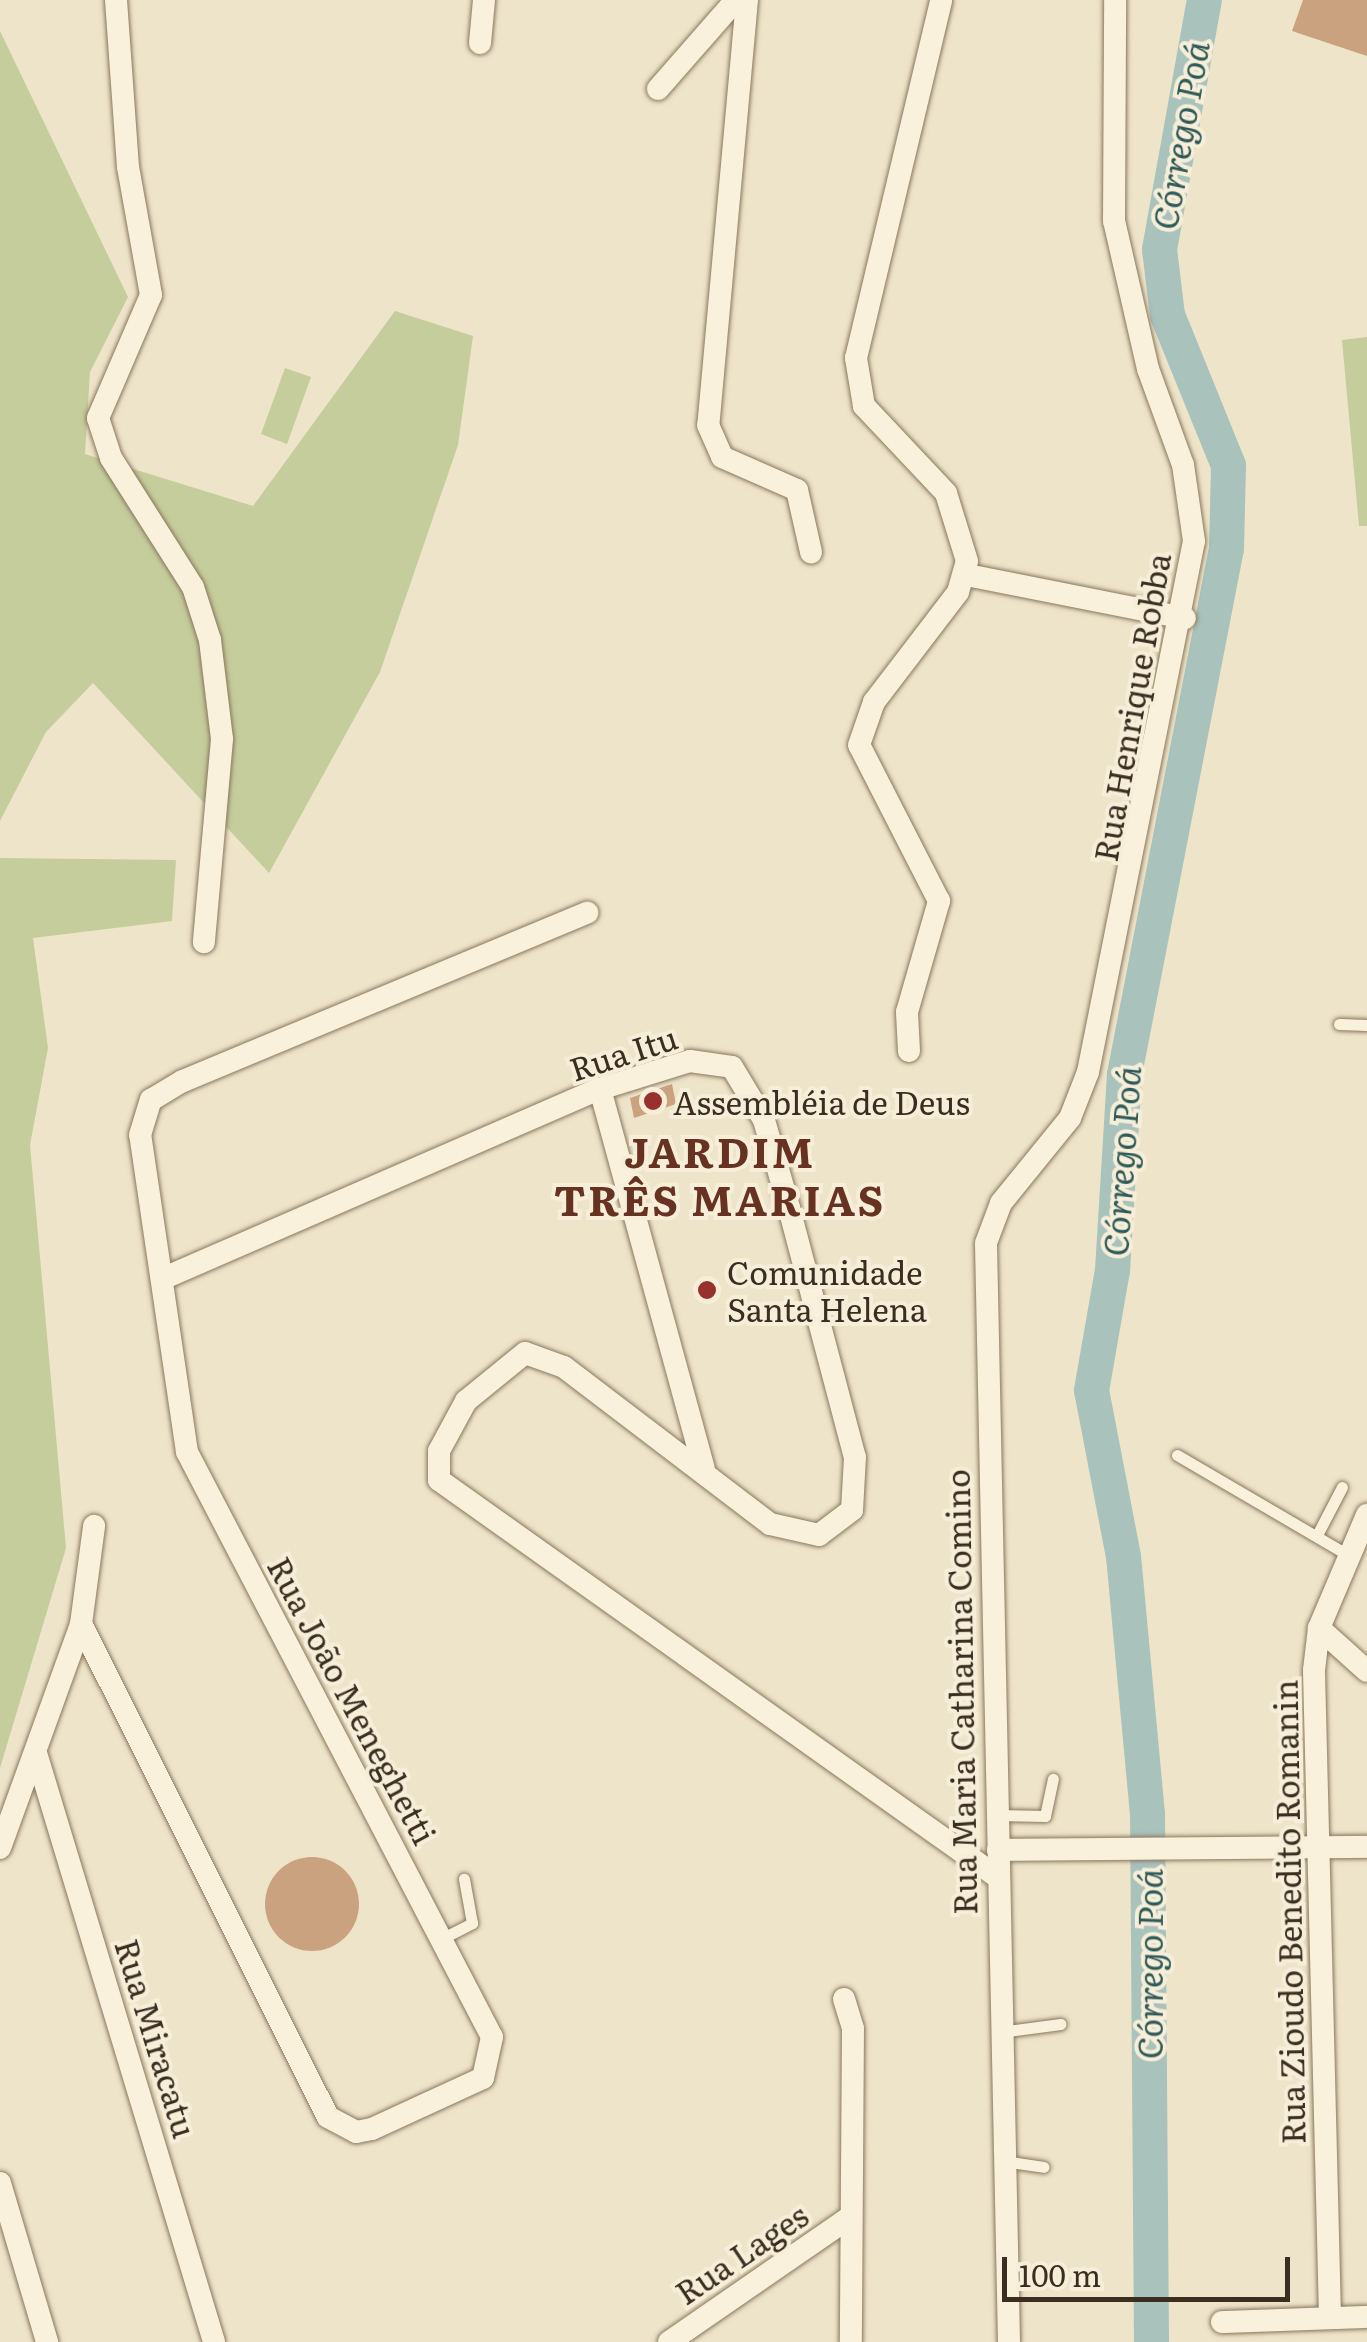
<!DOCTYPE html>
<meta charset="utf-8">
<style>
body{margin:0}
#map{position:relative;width:1367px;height:2342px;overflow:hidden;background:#eee4c9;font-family:Literata,serif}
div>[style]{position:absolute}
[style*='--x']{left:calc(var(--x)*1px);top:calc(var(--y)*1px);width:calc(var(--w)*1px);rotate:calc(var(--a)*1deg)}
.green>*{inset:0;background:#c5cd9c}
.river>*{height:35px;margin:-17.5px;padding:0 17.5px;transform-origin:17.5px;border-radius:17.5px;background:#a9c2bc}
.building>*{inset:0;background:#cba27f}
.round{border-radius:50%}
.roads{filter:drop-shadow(0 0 2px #8a775e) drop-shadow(0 0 2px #8a775e)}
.lane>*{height:11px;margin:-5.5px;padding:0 5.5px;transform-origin:5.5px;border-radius:5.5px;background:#f9f1dc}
.street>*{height:22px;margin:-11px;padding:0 11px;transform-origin:11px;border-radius:11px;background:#f9f1dc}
.dots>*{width:28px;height:28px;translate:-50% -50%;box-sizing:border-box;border:5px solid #f6eed8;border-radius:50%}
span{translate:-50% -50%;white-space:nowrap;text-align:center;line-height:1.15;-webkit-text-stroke:8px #f6eed8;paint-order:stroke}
.street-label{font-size:32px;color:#3b2e21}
.poi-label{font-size:32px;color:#3b2e21}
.left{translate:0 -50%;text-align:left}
.water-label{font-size:35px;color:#305a59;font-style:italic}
.district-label{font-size:42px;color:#673221;font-weight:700;letter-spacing:2.5px}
.scale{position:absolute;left:1002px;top:2257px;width:288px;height:45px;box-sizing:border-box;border:5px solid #3b2e21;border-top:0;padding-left:12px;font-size:30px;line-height:35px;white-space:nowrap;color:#3b2e21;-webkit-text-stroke:8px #f6eed8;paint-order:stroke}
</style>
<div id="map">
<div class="green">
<i style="clip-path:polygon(0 31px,128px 297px,90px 372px,85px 454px,253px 506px,395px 311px,473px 336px,458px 445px,380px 672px,269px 873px,93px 683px,46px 732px,0 821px)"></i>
<i style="clip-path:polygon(1367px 337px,1367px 526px,1359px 526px,1342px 340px)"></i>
<i style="clip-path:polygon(285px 368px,311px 377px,287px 444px,261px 434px)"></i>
<i style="clip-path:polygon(0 858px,176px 860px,172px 921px,33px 938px,48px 1048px,30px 1145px,66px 1548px,0 1768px)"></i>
</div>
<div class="river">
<i style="--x:1151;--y:2342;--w:528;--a:-90.43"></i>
<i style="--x:1147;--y:1814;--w:259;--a:-95.3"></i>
<i style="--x:1123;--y:1556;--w:169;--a:-100.9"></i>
<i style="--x:1091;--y:1390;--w:122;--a:-80.1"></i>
<i style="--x:1112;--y:1270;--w:196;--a:-86.5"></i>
<i style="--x:1124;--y:1074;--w:536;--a:-79.03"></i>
<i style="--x:1226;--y:548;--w:83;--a:-88.6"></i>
<i style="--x:1228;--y:465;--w:162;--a:-112.1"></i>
<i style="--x:1167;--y:315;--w:66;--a:-96.9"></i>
<i style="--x:1159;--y:249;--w:253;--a:-79.8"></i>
</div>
<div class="building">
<i style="clip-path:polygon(1303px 0,1367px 0,1367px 56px,1292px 31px)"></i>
<i style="clip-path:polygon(672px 1084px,676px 1104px,634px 1118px,630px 1098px)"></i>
<i class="round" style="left:265px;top:1857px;width:94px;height:94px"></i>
</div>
<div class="roads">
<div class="lane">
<i style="--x:1339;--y:1024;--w:28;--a:2"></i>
<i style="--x:1177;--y:1455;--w:200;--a:30.3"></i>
<i style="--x:1317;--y:1535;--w:54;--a:-62.5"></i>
<i style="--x:997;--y:1815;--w:48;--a:1.2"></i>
<i style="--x:1045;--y:1816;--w:38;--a:-78"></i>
<i style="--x:441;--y:1939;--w:35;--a:-27"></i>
<i style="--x:472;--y:1923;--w:45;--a:-100.3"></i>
<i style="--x:1000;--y:2032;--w:61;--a:-7.6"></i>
<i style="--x:1003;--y:2161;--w:41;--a:8.3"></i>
</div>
<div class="street">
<i style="--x:116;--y:0;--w:167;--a:85.9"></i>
<i style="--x:128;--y:167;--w:130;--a:79.8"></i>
<i style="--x:151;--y:295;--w:134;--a:113.3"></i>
<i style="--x:98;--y:418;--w:42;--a:72"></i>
<i style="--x:111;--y:458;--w:153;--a:57.6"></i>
<i style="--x:193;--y:587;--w:56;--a:72.2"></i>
<i style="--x:210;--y:640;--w:100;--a:83.1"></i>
<i style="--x:222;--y:739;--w:204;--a:95.1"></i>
<i style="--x:747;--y:0;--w:427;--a:95.2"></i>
<i style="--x:708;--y:425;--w:35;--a:66"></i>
<i style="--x:722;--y:457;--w:82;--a:23.7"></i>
<i style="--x:797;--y:490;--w:64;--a:77.3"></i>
<i style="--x:480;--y:43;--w:43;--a:-84.7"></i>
<i style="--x:658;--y:89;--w:118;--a:-48.8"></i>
<i style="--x:967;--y:575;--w:222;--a:11.2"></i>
<i style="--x:909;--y:1051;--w:39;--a:-93"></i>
<i style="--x:907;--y:1012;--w:116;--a:-73.9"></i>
<i style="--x:939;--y:901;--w:175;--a:-117.1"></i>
<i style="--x:859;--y:745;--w:46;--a:-70.8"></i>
<i style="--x:874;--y:702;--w:138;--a:-52.6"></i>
<i style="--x:958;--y:592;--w:32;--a:-74"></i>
<i style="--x:967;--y:561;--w:71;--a:-107.2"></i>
<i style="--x:946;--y:493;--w:120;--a:-133.3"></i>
<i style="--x:864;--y:406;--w:49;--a:-99.5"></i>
<i style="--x:856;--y:358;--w:368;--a:-76.6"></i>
<i style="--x:600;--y:1089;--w:393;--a:74.7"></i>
<i style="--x:162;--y:1279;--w:477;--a:-23.5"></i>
<i style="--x:600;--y:1089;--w:94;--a:-17.3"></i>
<i style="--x:690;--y:1061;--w:42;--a:8.1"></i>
<i style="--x:732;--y:1067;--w:62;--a:58.9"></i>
<i style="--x:764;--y:1120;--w:91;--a:74.1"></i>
<i style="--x:789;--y:1208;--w:258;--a:75.2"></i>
<i style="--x:855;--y:1457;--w:53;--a:93.2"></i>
<i style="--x:852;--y:1510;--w:41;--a:142.9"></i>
<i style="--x:819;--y:1535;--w:50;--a:-167.3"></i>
<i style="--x:770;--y:1524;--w:259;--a:-142.7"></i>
<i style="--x:564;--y:1367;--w:41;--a:-160.3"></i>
<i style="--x:525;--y:1353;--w:76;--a:140.9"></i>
<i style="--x:466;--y:1401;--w:57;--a:118.4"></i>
<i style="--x:439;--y:1451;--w:29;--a:90"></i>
<i style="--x:439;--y:1480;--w:683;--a:35.41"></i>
<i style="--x:81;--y:1624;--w:551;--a:63.39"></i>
<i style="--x:328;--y:2117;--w:32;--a:28"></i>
<i style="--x:356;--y:2132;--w:16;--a:-11"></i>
<i style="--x:372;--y:2129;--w:122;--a:-24.7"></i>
<i style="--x:483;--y:2078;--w:42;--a:-77.6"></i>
<i style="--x:492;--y:2037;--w:660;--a:-117.54"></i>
<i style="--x:187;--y:1452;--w:320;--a:-98.4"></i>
<i style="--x:140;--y:1135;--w:37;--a:-73"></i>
<i style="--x:151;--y:1100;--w:37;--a:-31"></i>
<i style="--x:183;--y:1081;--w:438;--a:-22.6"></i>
<i style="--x:1319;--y:1628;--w:64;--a:41.9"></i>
<i style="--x:36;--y:1753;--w:615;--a:73.18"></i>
<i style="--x:0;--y:1848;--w:238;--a:-70.1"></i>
<i style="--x:81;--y:1624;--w:99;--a:-82.4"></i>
<i style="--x:998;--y:1850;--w:369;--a:-0.5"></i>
<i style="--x:844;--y:1999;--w:31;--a:73"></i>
<i style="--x:853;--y:2029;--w:313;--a:90.4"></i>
<i style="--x:0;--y:2183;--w:166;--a:73.5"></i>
<i style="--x:1330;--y:2317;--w:647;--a:-91.42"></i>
<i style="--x:1314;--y:1670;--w:42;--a:-83.2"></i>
<i style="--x:1319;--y:1628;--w:123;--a:-67"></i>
<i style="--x:1222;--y:2322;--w:145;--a:-2"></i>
<i style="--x:669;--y:2342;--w:219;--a:-34.6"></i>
<i style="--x:1009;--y:2342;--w:1099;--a:-91.2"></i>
<i style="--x:986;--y:1243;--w:43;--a:-69.4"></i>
<i style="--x:1001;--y:1203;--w:109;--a:-50.9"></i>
<i style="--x:1070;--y:1118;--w:49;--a:-68.6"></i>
<i style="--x:1088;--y:1072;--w:541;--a:-78.71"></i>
<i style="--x:1194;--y:541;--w:77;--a:-98.2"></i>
<i style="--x:1183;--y:465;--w:102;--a:-110"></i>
<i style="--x:1148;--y:369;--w:152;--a:-102.9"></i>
<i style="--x:1114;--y:221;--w:221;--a:-89.7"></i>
</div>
</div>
<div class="dots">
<i style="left:653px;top:1101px;background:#98312e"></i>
<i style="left:707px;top:1290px;background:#98312e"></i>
</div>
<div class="street-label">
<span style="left:1131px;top:707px;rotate:-80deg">Rua Henrique Robba</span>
<span style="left:623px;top:1052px;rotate:-18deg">Rua Itu</span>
<span style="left:960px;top:1692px;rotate:-91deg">Rua Maria Catharina Comino</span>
<span style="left:353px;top:1700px;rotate:62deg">Rua João Meneghetti</span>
<span style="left:1288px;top:1912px;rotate:-91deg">Rua Zioudo Benedito Romanin</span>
<span style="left:157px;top:2038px;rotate:73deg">Rua Miracatu</span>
<span style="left:741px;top:2253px;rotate:-34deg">Rua Lages</span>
</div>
<div class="poi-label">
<span class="left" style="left:673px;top:1101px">Assembléia de Deus</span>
<span class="left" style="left:727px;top:1290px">Comunidade<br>Santa Helena</span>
</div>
<div class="water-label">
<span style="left:1179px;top:135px;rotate:-80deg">Córrego Poá</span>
<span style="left:1120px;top:1161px;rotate:-86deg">Córrego Poá</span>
<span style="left:1148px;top:1964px;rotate:-90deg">Córrego Poá</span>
</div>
<div class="district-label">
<span style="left:720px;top:1174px">JARDIM<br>TRÊS MARIAS</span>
</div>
<div class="scale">100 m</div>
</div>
